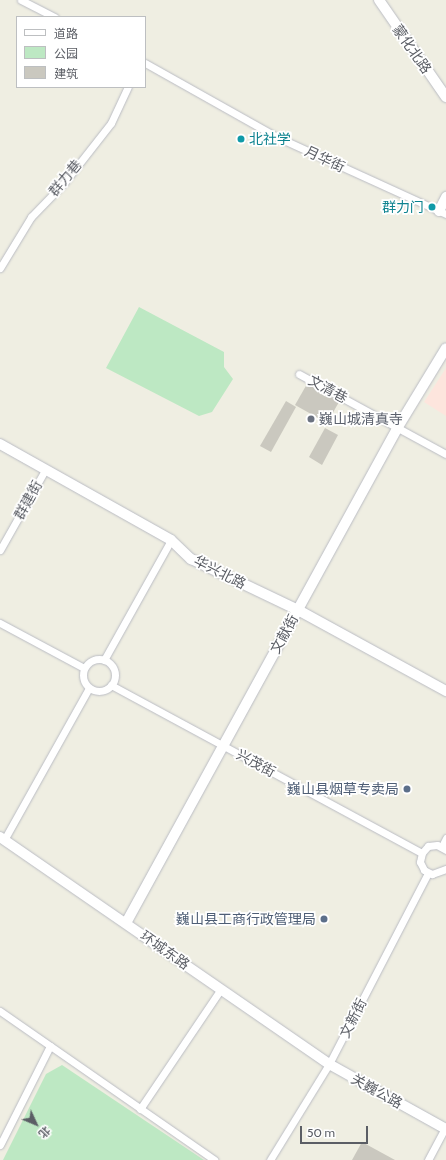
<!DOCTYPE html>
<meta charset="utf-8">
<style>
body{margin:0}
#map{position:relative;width:446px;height:1160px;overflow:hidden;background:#efeee2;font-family:Cabin,"Noto Sans SC",sans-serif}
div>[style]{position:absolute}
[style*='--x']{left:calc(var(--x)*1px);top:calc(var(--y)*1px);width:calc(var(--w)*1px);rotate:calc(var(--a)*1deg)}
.medical>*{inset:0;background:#fde5dd}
.green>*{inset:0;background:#bde8c3}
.building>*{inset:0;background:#cac8bf}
.roads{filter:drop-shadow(0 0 1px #babcc3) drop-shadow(0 0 1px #babcc3)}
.street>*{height:7px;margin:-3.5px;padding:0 3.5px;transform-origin:3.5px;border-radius:3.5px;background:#fff}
.street>.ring{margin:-3.5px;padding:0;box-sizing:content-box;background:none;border:7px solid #fff;border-radius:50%}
.secondary>*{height:10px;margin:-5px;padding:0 5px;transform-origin:5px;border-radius:5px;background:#fff}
.dots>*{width:11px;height:11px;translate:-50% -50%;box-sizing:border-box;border:2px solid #fff;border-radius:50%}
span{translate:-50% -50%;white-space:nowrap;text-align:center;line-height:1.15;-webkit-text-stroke:3.5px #fff;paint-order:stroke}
.street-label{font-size:14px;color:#5b5e65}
.culture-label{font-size:14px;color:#0d838f}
.left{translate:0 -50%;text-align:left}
.right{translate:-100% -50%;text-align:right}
.worship-label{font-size:14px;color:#5b616d}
.service-label{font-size:14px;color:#4e5e75}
.legend{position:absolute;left:16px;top:16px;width:130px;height:72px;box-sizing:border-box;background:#fff;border:1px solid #bdbfc1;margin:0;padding:5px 7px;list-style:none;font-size:12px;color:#5b5e65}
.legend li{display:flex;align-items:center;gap:8px;height:20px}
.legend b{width:20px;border:1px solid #bdbfc1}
.north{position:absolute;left:16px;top:1104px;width:40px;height:40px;-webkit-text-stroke:3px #fff;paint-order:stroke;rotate:134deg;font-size:11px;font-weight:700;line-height:16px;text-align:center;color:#5b5e65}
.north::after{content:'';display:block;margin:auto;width:14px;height:18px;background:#5b5e65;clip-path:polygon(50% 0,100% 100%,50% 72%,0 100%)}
.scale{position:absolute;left:300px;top:1126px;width:68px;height:18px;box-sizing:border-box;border:2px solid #5b5e65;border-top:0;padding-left:5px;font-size:12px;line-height:14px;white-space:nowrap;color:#5b5e65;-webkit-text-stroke:3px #fff;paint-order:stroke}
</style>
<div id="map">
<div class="medical">
<i style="clip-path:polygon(446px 368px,446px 416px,424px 402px)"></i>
</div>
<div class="green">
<i style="clip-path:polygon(139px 307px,224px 352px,224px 367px,233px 379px,212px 412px,199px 416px,106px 368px)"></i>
<i style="clip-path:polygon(62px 1065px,204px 1160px,3px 1160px,46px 1074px)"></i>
</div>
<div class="building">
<i style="clip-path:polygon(307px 384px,339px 402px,327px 423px,295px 405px)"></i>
<i style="clip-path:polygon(286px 401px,296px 407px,271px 452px,260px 446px)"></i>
<i style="clip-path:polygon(325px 428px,338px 435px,322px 465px,309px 457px)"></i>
<i style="clip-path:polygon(362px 1142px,395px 1160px,352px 1160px)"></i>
</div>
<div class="roads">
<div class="street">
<i style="--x:21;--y:0;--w:38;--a:27"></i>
<i style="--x:145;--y:63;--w:151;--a:29.3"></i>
<i style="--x:277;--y:137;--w:186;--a:24.5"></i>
<i style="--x:0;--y:268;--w:60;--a:-58.7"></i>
<i style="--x:31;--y:217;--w:47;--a:-45.9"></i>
<i style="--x:64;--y:183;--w:76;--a:-51.9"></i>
<i style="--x:111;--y:123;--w:40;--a:-65"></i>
<i style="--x:299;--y:374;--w:167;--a:28.6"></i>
<i style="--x:0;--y:550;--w:92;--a:-60.6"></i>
<i style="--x:0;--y:623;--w:95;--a:28.2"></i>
<i class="ring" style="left:83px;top:659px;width:25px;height:25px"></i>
<i style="--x:104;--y:660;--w:137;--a:-60.8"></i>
<i style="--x:111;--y:685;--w:353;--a:28.4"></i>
<i style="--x:4;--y:840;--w:174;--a:-60.8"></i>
<i style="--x:442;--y:846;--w:9;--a:-63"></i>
<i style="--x:446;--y:850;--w:10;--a:-151"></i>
<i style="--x:437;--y:845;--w:9;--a:174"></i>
<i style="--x:428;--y:846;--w:9;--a:131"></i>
<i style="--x:422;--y:853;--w:9;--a:103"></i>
<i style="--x:420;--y:862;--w:9;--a:63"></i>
<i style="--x:424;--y:870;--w:9;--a:27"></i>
<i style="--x:432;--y:874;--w:15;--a:-20"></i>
<i style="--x:0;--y:1011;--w:261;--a:34.8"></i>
<i style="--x:140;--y:1109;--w:145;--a:-56"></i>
<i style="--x:0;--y:1145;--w:111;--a:-63.2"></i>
<i style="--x:270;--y:1160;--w:113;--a:-58.4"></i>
<i style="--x:329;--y:1064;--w:215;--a:-62.6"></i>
<i style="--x:428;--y:1160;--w:36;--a:-62"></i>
</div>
<div class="secondary">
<i style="--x:379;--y:0;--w:118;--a:55.4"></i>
<i style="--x:439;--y:211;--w:16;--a:-63"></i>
<i style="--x:0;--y:444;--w:196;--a:29.3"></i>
<i style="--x:171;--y:540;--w:28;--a:44"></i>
<i style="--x:191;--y:559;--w:119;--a:25.5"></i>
<i style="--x:298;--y:610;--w:169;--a:28.7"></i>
<i style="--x:0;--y:837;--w:400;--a:34.6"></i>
<i style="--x:329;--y:1064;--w:134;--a:29.1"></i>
<i style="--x:126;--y:923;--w:566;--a:-61.26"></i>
<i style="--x:398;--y:427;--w:92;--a:-58.7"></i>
</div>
</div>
<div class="dots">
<i style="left:241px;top:139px;background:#0f9aa8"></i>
<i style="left:432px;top:207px;background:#0f9aa8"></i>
<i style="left:311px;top:419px;background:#6b7280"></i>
<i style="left:407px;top:789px;background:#5c6f8a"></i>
<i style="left:324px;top:919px;background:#5c6f8a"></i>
</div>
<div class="street-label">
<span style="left:412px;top:49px;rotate:55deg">蒙化北路</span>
<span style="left:325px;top:159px;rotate:25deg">月华街</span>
<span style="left:65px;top:178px;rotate:-50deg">群力巷</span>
<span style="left:328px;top:389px;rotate:28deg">文清巷</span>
<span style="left:28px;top:500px;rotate:-61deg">群建街</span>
<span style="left:220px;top:572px;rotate:27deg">华兴北路</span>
<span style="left:284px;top:634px;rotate:-61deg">文献街</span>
<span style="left:256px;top:763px;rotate:28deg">兴茂街</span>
<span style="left:165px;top:950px;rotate:35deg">环城东路</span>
<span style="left:353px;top:1018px;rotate:-63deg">文新街</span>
<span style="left:377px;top:1091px;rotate:29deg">关巍公路</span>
</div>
<div class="culture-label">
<span class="left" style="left:249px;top:139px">北社学</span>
<span class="right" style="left:424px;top:207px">群力门</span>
</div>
<div class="worship-label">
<span class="left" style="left:319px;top:419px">巍山城清真寺</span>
</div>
<div class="service-label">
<span class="right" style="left:399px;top:789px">巍山县烟草专卖局</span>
<span class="right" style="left:316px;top:919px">巍山县工商行政管理局</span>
</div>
<ul class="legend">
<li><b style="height:5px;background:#fff"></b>道路</li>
<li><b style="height:11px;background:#bde8c3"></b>公园</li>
<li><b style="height:11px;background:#cac8bf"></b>建筑</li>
</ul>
<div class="north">北</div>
<div class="scale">50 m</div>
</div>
